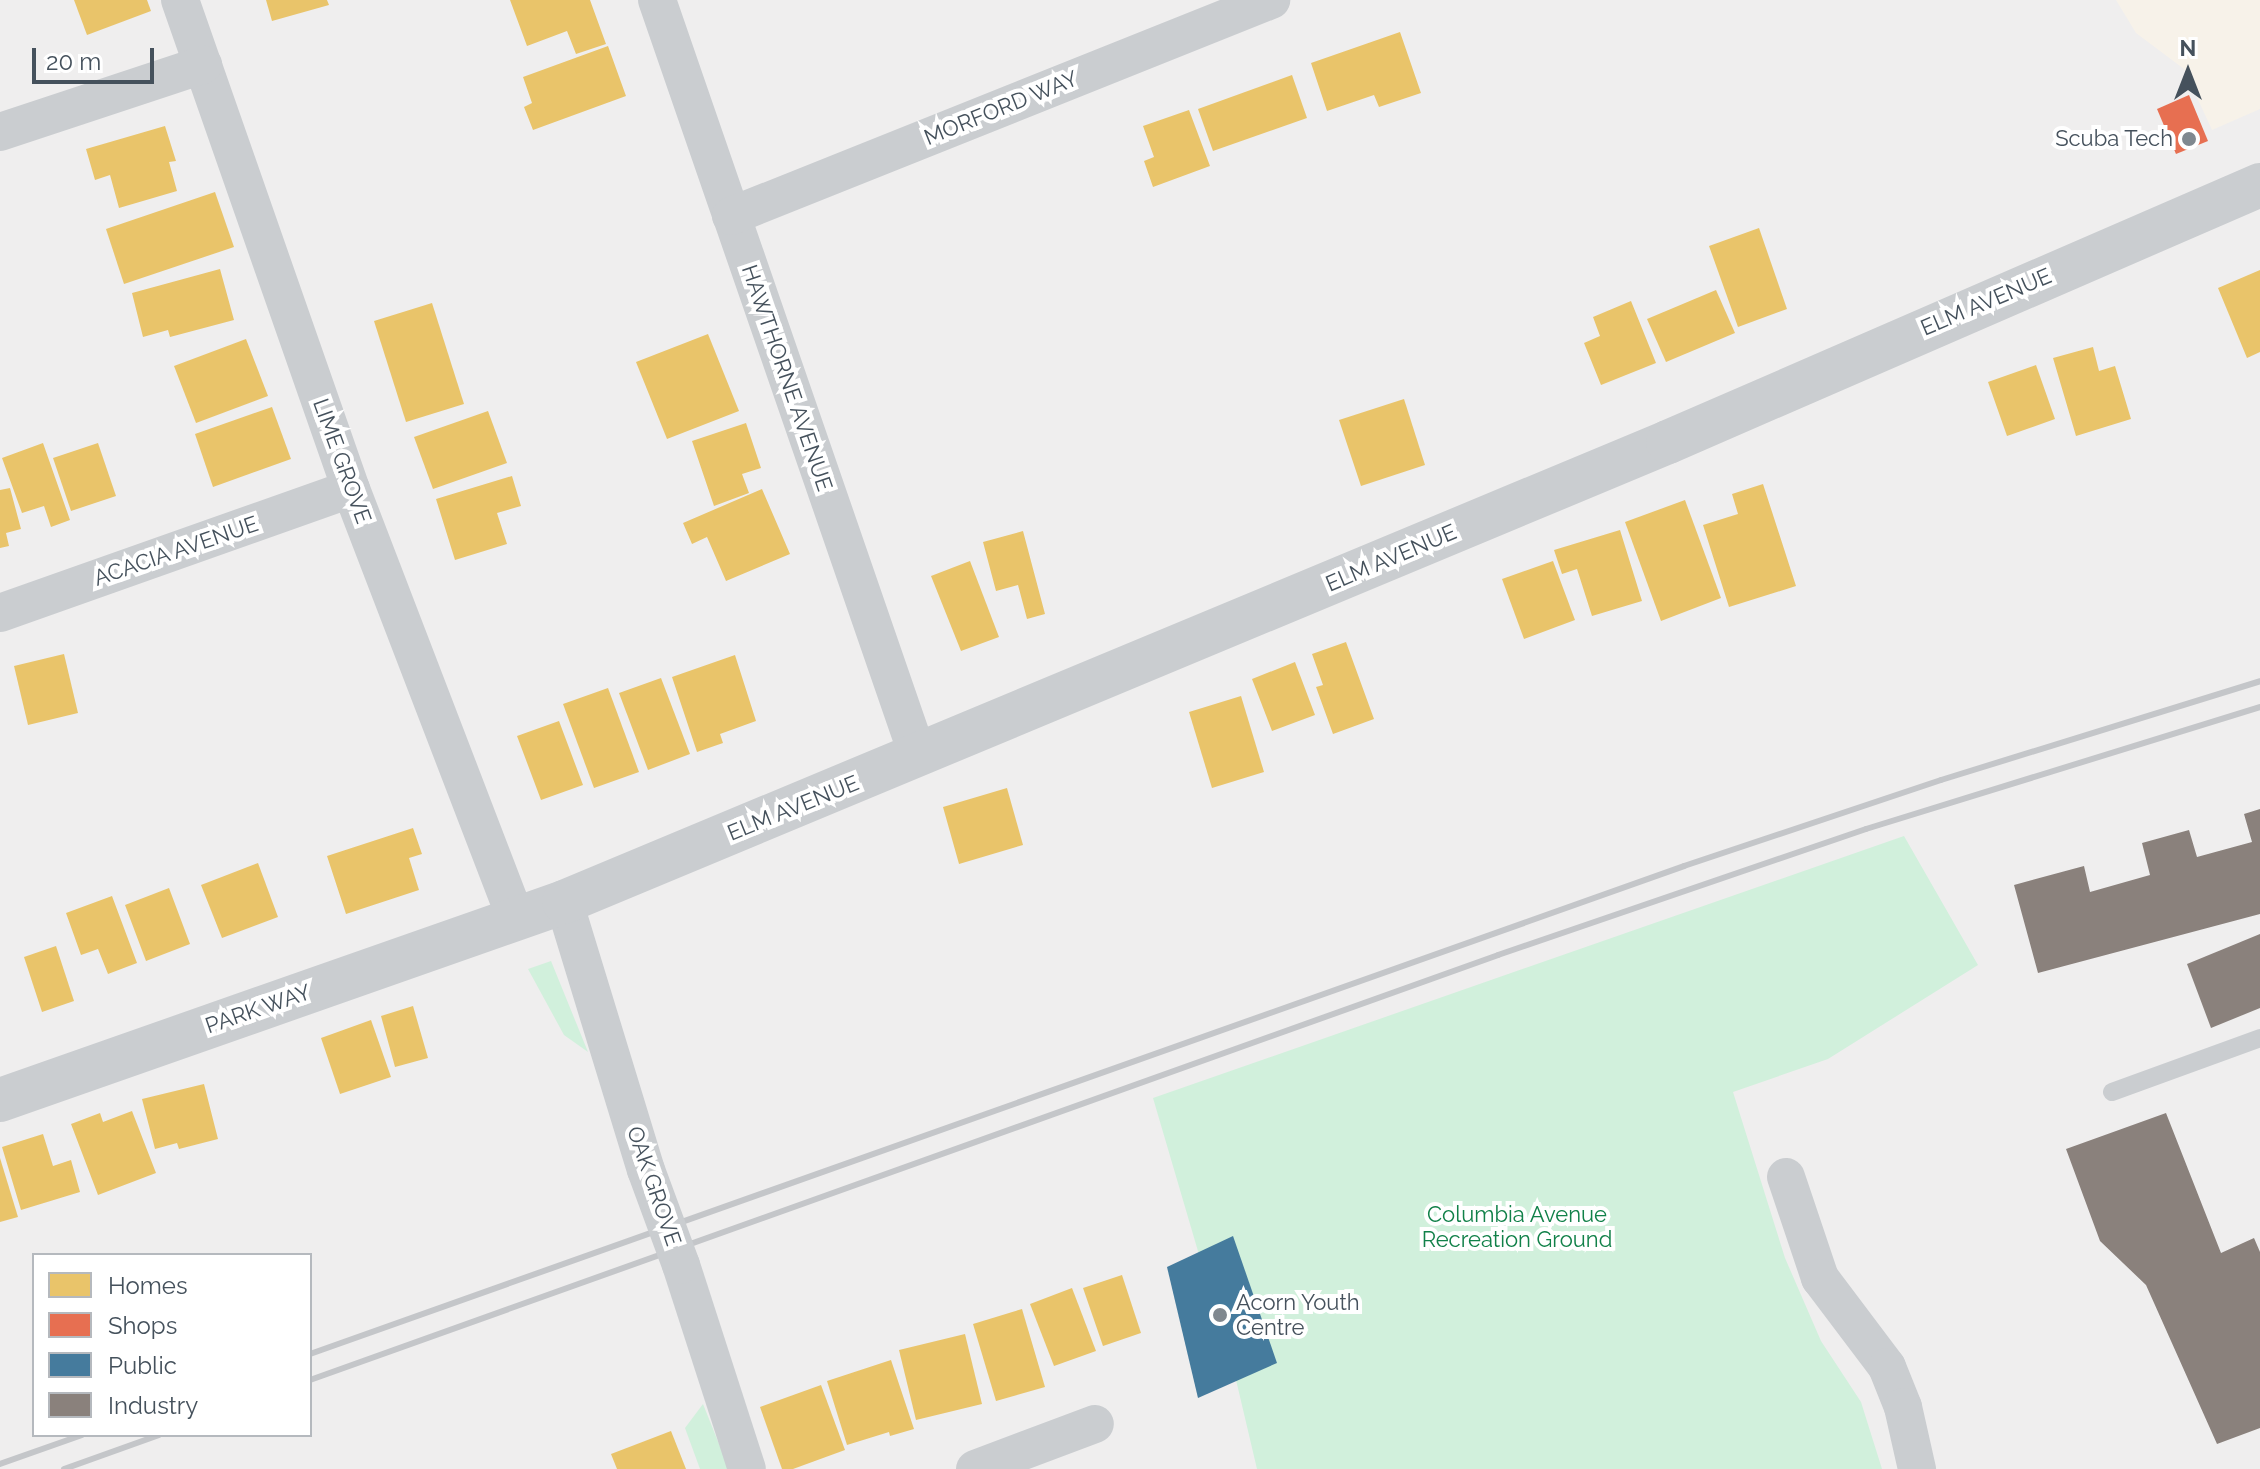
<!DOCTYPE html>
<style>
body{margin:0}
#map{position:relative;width:2260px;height:1469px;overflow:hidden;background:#efeeee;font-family:Raleway,sans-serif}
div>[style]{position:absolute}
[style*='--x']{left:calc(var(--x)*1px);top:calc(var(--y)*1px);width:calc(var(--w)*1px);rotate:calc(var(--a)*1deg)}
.commercial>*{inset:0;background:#f7f2e9}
.green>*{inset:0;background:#d1f0dc}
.homes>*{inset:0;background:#e9c46a}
.shops>*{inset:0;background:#e76f51}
.public>*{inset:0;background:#457b9d}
.industry>*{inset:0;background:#8a817c}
.service>*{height:18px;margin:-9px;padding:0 9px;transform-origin:9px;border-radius:9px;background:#cacdd0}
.minor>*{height:38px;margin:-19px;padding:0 19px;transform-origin:19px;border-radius:19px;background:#cacdd0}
.tertiary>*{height:44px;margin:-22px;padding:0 22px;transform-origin:22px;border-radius:22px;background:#cacdd0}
.rail>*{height:6px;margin:-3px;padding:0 3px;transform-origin:3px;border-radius:3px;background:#c4c6c9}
.minor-bridge>*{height:38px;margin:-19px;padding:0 19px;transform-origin:19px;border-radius:19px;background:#cacdd0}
.dots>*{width:22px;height:22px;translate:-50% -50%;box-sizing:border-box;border:4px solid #fff;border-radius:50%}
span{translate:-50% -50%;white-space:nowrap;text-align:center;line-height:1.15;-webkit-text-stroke:8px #fff;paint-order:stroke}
.street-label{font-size:22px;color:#45515c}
.poi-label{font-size:22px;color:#45515c}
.right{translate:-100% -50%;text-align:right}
.left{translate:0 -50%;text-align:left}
.park-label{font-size:22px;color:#118149}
.legend{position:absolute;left:32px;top:1253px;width:280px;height:184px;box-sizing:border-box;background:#fff;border:2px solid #b5b9be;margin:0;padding:10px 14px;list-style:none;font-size:24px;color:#45515c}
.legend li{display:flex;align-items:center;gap:16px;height:40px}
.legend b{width:40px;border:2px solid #b5b9be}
.north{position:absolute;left:2148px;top:32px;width:80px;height:80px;-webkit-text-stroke:6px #fff;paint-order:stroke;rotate:0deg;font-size:22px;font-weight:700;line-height:32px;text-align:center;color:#45515c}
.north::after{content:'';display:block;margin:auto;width:28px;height:36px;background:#45515c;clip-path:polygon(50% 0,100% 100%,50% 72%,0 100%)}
.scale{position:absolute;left:32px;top:48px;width:122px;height:36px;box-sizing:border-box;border:4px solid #45515c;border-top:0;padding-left:10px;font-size:24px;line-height:28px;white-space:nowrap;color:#45515c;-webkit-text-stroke:6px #fff;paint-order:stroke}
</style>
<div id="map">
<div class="commercial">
<i style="clip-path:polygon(2116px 0,2260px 0,2260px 109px,2212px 130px,2184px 69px,2136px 33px)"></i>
</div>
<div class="green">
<i style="clip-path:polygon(1904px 836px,1978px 965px,1828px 1059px,1733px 1092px,1785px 1258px,1821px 1341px,1861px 1402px,1882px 1469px,1257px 1469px,1237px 1384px,1153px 1098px)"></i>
<i style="clip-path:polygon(551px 961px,588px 1052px,564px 1035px,528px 969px)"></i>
<i style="clip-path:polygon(703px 1404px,729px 1469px,700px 1469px,685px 1428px)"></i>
</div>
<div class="homes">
<i style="clip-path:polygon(74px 0,147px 0,151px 11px,87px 35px)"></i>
<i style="clip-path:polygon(266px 0,327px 0,329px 5px,272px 21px)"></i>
<i style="clip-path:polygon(510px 0,590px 0,606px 44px,576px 54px,567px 31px,527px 46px)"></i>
<i style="clip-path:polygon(1400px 32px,1421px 93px,1379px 107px,1374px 95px,1327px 111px,1311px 63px)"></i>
<i style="clip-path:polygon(608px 46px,626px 96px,533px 130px,524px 107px,532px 103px,523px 77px)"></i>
<i style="clip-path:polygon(1292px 75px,1307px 118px,1213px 151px,1198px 109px)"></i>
<i style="clip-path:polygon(1189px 110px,1210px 166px,1153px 187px,1144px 161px,1154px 157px,1143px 126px)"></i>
<i style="clip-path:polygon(165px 126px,176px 161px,169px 162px,177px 191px,119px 208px,110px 175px,95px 180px,86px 149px)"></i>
<i style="clip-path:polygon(215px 192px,234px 247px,124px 284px,106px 229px)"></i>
<i style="clip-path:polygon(1759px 228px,1787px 309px,1738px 327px,1709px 246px)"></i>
<i style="clip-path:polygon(220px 269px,234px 320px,170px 337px,168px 330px,143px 337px,132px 293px)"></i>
<i style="clip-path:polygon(2260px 270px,2260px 352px,2247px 358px,2218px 288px)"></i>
<i style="clip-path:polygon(1716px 290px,1735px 333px,1666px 362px,1647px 319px)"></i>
<i style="clip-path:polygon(1631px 301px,1656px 363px,1601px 385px,1584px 343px,1600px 336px,1593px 317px)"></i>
<i style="clip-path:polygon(432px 303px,464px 404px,406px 422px,374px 321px)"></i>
<i style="clip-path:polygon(708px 334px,739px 411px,667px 439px,636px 362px)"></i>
<i style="clip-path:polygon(246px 339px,268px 396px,196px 423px,174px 366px)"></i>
<i style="clip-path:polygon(2093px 347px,2099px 371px,2115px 366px,2131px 419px,2076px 436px,2053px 358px)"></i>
<i style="clip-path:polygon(2036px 365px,2055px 419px,2007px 436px,1988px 382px)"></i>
<i style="clip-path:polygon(1404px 399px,1425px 465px,1361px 486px,1339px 420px)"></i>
<i style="clip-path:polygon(272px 407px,291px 459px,213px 487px,195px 434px)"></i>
<i style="clip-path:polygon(488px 411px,507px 463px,433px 489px,414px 437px)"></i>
<i style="clip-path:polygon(746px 423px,761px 468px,742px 474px,749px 493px,714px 506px,692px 441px)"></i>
<i style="clip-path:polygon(43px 443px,70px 520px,51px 527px,44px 506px,22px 513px,2px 458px)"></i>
<i style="clip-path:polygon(98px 443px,116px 496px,71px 511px,53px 458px)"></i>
<i style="clip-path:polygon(512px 476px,521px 506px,497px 513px,507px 544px,455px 560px,436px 499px)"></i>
<i style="clip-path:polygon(1763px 484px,1796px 586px,1729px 607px,1703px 525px,1738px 514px,1732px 494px)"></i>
<i style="clip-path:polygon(10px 488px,21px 529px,6px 533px,9px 546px,0 548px,0 490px)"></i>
<i style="clip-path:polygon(762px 489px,790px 554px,726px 581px,707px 537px,692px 544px,683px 523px)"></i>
<i style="clip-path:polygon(1685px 500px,1721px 598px,1661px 621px,1625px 522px)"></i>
<i style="clip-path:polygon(1620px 530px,1642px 601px,1592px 616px,1577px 569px,1562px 574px,1554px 550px)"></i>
<i style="clip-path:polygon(1023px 531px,1045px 614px,1027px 619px,1018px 585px,996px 591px,983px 542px)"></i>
<i style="clip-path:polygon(970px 561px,999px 637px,961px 651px,931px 576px)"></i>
<i style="clip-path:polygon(1553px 561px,1575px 620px,1524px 639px,1502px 579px)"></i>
<i style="clip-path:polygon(1346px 642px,1374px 719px,1333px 734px,1316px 687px,1323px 685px,1312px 654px)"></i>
<i style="clip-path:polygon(64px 654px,78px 713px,28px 725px,14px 666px)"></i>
<i style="clip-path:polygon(735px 655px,756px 721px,720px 734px,723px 743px,697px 752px,672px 677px)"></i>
<i style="clip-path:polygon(1295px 662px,1315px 715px,1272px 731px,1252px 679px)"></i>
<i style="clip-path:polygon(661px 678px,690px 754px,648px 770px,619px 693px)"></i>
<i style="clip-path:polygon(608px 688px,639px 772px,594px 788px,563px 704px)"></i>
<i style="clip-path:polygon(1241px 696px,1264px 772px,1212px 788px,1189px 712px)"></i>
<i style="clip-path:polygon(559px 721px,583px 785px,541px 800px,517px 736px)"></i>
<i style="clip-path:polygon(1007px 788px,1023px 845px,959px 864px,943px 807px)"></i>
<i style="clip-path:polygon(413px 828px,422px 854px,409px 858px,419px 890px,346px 914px,327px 856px)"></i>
<i style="clip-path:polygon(258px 863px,278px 917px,222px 938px,201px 885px)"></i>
<i style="clip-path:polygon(169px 888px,190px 944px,146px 961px,125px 905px)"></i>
<i style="clip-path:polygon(112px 896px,137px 963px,108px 974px,98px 949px,81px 955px,66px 913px)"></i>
<i style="clip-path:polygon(56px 946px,74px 1001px,42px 1012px,24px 957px)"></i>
<i style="clip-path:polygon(413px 1006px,428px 1058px,395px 1067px,381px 1016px)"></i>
<i style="clip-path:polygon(371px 1020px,391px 1077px,340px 1094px,321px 1038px)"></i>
<i style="clip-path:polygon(204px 1084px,218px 1139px,179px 1149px,177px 1143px,155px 1149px,142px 1099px)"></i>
<i style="clip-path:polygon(132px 1111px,156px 1173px,98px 1195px,71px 1124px,100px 1113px,103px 1122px)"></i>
<i style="clip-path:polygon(43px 1134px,53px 1166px,71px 1160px,80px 1192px,21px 1210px,2px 1147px)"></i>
<i style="clip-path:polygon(0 1158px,18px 1217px,0 1222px)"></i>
<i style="clip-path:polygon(1122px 1275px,1141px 1333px,1103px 1346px,1083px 1288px)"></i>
<i style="clip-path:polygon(1072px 1288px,1096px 1351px,1054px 1366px,1030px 1304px)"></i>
<i style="clip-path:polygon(1022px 1309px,1045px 1387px,996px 1401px,973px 1324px)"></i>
<i style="clip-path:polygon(965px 1334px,982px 1404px,916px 1420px,899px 1350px)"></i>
<i style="clip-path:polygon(891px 1360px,914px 1429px,890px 1436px,889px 1432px,847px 1445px,827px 1381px)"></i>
<i style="clip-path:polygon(821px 1385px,845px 1450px,793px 1469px,782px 1469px,760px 1407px)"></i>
<i style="clip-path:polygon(671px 1431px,686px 1469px,617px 1469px,611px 1454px)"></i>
</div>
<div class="shops">
<i style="clip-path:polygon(2189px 95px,2208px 141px,2176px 154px,2157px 109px)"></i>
</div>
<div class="public">
<i style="clip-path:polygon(1233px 1236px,1277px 1363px,1198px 1398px,1167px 1267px)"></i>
</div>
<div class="industry">
<i style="clip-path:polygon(2260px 809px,2260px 914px,2038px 973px,2014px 885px,2084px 866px,2090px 892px,2150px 875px,2142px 843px,2189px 830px,2197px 857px,2252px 842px,2244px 814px)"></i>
<i style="clip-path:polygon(2260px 934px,2260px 1008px,2211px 1028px,2187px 964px)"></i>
<i style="clip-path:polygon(2166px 1113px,2221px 1253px,2254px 1238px,2260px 1252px,2260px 1428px,2217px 1444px,2146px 1285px,2100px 1241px,2066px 1149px)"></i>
</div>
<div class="service">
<i style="--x:2112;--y:1092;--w:158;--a:-20"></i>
</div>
<div class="minor">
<i style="--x:180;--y:0;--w:518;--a:70.73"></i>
<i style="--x:351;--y:489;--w:460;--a:69"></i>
<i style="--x:657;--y:0;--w:800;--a:70.95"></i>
<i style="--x:0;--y:132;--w:214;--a:-18.3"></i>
<i style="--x:731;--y:216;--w:582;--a:-21.8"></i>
<i style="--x:0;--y:613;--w:372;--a:-19.5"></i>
<i style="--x:564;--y:902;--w:280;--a:73"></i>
<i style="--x:1786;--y:1177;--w:107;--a:71.4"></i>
<i style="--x:1820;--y:1278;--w:111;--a:53"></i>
<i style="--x:1887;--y:1367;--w:43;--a:68.2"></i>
<i style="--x:1903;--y:1407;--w:64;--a:77.3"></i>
<i style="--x:681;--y:1265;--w:214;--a:72.1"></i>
<i style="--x:975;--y:1469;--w:128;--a:-20.6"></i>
</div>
<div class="tertiary">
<i style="--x:0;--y:1100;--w:598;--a:-19.34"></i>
<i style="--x:564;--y:902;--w:1196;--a:-22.62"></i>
<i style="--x:1668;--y:442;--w:645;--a:-23.47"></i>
</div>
<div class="rail">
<i style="--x:310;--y:1354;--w:1458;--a:-19.55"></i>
<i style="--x:1684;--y:866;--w:271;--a:-18.5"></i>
<i style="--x:1941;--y:780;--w:334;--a:-17.2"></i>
<i style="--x:310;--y:1380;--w:1262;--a:-19.68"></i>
<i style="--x:1498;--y:955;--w:389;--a:-18.9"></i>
<i style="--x:1866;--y:829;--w:412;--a:-17.2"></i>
<i style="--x:0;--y:1464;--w:87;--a:-19.5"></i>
<i style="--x:64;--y:1469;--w:101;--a:-19.7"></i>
</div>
<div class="minor-bridge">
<i style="--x:646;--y:1170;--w:101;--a:69.8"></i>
</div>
<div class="dots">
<i style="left:2189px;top:139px;background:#80888f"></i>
<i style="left:1220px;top:1315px;background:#80888f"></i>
</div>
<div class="street-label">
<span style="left:1001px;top:108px;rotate:-22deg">MORFORD WAY</span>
<span style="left:1986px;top:302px;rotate:-23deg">ELM AVENUE</span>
<span style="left:787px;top:378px;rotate:71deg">HAWTHORNE AVENUE</span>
<span style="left:342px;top:461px;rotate:70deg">LIME GROVE</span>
<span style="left:176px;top:551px;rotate:-19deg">ACACIA AVENUE</span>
<span style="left:1391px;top:558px;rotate:-23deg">ELM AVENUE</span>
<span style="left:793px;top:808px;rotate:-22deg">ELM AVENUE</span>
<span style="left:258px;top:1009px;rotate:-19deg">PARK WAY</span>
<span style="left:654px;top:1186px;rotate:71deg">OAK GROVE</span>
</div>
<div class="poi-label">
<span class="right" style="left:2173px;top:139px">Scuba Tech</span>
<span class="left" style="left:1236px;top:1315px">Acorn Youth<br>Centre</span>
</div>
<div class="park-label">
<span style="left:1517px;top:1227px">Columbia Avenue<br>Recreation Ground</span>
</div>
<ul class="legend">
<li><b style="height:22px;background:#e9c46a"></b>Homes</li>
<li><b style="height:22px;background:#e76f51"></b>Shops</li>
<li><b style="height:22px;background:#457b9d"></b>Public</li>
<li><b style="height:22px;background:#8a817c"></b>Industry</li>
</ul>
<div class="north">N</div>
<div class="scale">20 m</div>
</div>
